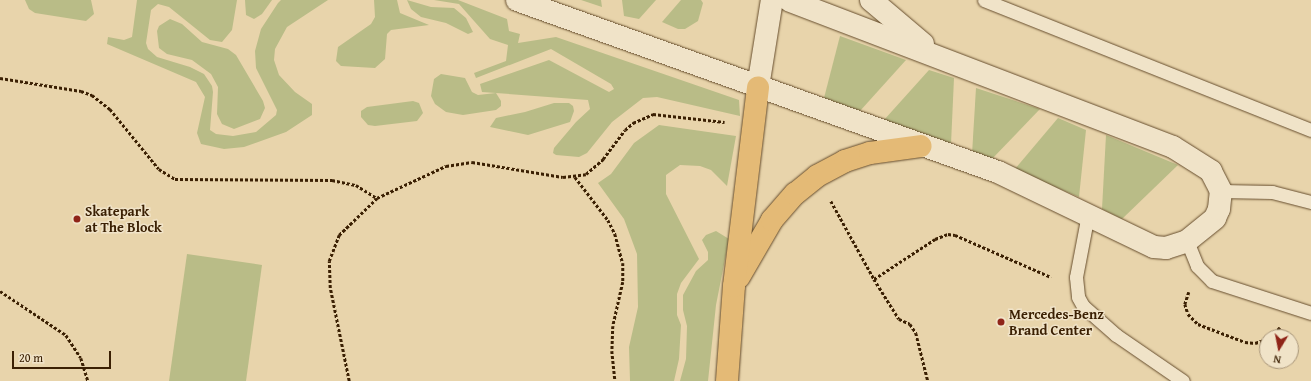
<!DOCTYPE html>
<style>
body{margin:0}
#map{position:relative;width:1311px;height:381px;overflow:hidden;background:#e8d4ab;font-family:"Gentium Book Plus",serif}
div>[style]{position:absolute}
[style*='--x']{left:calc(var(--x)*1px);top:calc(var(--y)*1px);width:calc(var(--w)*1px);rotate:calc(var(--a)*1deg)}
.green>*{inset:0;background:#b9bc87}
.path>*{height:2.5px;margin-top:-1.25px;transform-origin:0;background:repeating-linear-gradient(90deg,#3b2003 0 3px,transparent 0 5px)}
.roads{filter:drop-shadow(0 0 1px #664d2d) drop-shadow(0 0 1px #664d2d)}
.lane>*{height:13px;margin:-6.5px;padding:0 6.5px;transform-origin:6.5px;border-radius:6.5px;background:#f0e3c8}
.secondary>*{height:22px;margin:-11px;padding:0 11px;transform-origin:11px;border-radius:11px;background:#f0e3c8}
.highway>*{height:22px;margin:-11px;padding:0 11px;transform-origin:11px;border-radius:11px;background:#e4ba76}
.dots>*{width:11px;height:11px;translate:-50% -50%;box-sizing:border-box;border:2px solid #f0e3c8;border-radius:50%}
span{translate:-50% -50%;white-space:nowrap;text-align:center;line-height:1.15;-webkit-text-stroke:3px #f0e3c8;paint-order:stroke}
.poi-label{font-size:14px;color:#3b2003;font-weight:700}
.left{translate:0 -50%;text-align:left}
.north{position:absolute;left:1259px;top:329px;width:40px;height:40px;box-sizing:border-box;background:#f0e3c8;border:1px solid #a89579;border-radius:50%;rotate:190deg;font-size:11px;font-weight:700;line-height:16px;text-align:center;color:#3b2003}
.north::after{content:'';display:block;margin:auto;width:14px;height:18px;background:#8f2418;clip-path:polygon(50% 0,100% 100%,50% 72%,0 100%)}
.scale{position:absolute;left:12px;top:351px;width:99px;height:18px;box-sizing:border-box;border:2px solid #3b2003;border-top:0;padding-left:5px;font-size:12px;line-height:14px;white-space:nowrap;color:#3b2003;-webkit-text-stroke:3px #f0e3c8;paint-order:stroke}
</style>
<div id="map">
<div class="green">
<i style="clip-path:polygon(25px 0,91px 0,94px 14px,86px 21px,35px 13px,29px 9px)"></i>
<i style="clip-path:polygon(137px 0,237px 0,232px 30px,222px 42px,210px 40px,169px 7px,158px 4px,151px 10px,146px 43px,148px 49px,157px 57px,190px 67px,204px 74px,212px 86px,213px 92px,210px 130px,216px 134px,233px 136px,256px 132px,276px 115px,277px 110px,256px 68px,255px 51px,261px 29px,278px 3px,281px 0,328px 0,287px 27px,275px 49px,274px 60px,279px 75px,295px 92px,312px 104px,312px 115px,286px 132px,244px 147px,224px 149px,201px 144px,197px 133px,205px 97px,196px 82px,107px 44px,108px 37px,124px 40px,132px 37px)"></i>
<i style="clip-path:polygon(245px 0,272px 0,262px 14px,254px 19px,246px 15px)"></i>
<i style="clip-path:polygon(374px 0,397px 0,400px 13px,429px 25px,391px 30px,387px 34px,385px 59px,375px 68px,341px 66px,336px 61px,338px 47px,371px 24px,375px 17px)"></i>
<i style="clip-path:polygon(407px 0,431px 7px,454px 8px,466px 18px,473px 32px,468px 34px,446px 23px,421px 17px,411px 9px)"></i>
<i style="clip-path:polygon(434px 0,458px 0,507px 19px,509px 31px,520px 34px,518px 43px,556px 37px,739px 100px,740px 116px,657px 97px,643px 98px,612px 122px,587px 153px,579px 157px,556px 155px,553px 153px,554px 148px,576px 122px,590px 109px,588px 100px,482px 92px,480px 84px,549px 60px,609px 92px,614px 89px,611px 84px,551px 49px,476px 78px,474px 73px,506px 61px,508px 45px,490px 39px,459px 4px)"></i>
<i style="clip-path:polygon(581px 0,601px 0,602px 7px)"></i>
<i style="clip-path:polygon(622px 0,656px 0,639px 19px,624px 16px)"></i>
<i style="clip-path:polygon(681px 0,701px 0,703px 3px,698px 21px,685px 29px,678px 29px,662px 22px)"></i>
<i style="clip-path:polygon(170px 19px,182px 24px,202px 42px,228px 49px,236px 55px,263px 101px,265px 108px,260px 119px,234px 129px,222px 124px,217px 114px,218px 87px,211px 74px,192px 60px,167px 54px,159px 48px,157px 31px,159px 26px)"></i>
<i style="clip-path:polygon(840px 36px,906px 60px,860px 111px,824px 98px)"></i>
<i style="clip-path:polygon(929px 70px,954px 78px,951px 144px,884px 120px)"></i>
<i style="clip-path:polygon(441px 74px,465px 78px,472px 92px,478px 95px,496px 93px,501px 101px,501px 106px,496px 110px,463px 115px,446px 112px,435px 104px,431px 96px,434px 79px)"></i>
<i style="clip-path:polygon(976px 88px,1040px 109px,990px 161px,972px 154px)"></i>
<i style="clip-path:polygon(413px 101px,419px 103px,423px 113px,417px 121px,375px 126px,368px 125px,361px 117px,361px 111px,367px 107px)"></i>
<i style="clip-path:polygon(554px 103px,569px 103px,573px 106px,574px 111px,570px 122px,528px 135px,490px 127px,496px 118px,525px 112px)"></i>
<i style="clip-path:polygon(1058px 118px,1086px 130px,1079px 197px,1014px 170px)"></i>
<i style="clip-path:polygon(659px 125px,736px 136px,727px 186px,711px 170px,700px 166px,680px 165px,666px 175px,666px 194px,699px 259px,681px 283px,677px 294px,677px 315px,681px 325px,679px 359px,674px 381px,630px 381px,629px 347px,638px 307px,637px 254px,624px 219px,598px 183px,611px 174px,634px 143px)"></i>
<i style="clip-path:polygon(1106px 135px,1178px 165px,1122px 219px,1102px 209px)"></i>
<i style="clip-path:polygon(716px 231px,729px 239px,716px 305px,708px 381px,680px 381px,686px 359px,687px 326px,683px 310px,683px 295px,696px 271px,708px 260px,708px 252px,702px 240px,706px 235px)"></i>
<i style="clip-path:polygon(187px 254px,262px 265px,246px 381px,169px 381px)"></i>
</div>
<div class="path">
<i style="--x:0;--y:78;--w:82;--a:9.1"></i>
<i style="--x:81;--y:91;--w:12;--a:20"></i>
<i style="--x:92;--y:95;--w:23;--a:38"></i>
<i style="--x:110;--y:109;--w:77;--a:50.8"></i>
<i style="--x:159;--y:169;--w:19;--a:32"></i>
<i style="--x:175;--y:179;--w:157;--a:0.4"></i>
<i style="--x:332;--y:180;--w:25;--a:12"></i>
<i style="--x:356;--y:185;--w:25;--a:32"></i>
<i style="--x:575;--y:177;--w:54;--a:52.5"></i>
<i style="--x:608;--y:220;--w:16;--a:63"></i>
<i style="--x:615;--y:234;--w:30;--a:75"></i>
<i style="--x:623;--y:263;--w:19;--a:90"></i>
<i style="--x:623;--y:282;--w:45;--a:102.8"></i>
<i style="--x:613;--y:326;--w:25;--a:92"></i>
<i style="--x:612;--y:351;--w:30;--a:84"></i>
<i style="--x:831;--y:201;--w:89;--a:61.1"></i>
<i style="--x:874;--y:279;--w:47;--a:58"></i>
<i style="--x:899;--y:319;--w:12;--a:24"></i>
<i style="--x:910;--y:324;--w:11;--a:56"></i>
<i style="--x:916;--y:333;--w:49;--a:76"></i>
<i style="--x:874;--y:279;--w:73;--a:-33.3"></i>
<i style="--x:935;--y:239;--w:14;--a:-21"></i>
<i style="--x:948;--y:234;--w:7;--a:8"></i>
<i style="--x:955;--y:235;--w:105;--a:23.6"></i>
<i style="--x:0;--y:291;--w:79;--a:33.7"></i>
<i style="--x:66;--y:335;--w:27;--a:57"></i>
<i style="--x:81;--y:358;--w:24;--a:73"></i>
<i style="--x:1189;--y:292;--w:13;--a:108"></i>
<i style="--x:1185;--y:304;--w:10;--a:73"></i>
<i style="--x:1188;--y:314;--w:14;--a:45"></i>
<i style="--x:1198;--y:324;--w:50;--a:21"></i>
<i style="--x:1245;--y:342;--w:10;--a:6"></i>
<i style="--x:1255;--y:343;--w:13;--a:-18"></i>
<i style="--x:1271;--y:337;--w:13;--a:-48"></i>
<i style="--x:349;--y:381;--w:95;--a:-101.5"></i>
<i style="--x:330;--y:288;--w:27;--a:-92"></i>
<i style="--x:329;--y:261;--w:28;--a:-69"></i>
<i style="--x:339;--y:235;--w:53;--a:-44.2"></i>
<i style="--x:377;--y:198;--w:76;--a:-24.9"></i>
<i style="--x:446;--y:166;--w:26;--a:-9"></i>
<i style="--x:472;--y:162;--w:92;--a:9.4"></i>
<i style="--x:563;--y:177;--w:23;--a:-7"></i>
<i style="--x:586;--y:174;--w:23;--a:-41"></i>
<i style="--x:603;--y:159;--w:36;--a:-53"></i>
<i style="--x:625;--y:130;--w:11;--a:-41"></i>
<i style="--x:633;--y:123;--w:22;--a:-24"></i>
<i style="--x:653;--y:114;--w:72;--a:6.3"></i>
</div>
<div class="roads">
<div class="lane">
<i style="--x:984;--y:0;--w:352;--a:21.7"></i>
<i style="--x:1221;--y:191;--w:51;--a:1.1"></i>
<i style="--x:1272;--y:192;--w:40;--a:14.4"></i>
<i style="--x:1088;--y:214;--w:64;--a:100.8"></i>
<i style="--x:1076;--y:277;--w:20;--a:84"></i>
<i style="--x:1078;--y:297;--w:10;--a:61"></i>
<i style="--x:1083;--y:306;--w:44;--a:41.3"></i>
<i style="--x:1116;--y:335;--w:81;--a:34.5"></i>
<i style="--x:1187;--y:241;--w:27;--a:68"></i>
<i style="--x:1197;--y:266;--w:21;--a:45"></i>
<i style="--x:1212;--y:281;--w:104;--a:17.9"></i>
</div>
<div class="secondary">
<i style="--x:517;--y:0;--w:511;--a:19.68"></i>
<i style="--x:998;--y:172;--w:173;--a:25.7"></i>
<i style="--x:1154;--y:247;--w:12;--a:5"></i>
<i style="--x:1166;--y:248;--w:22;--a:-18"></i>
<i style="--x:1187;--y:241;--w:36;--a:-39"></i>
<i style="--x:1215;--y:218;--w:10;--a:-66"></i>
<i style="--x:1219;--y:209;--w:18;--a:-84"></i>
<i style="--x:1221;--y:191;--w:22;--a:-117"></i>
<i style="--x:1211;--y:171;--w:45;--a:-147.7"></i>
<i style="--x:1173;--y:147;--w:411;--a:-159.1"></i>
<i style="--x:871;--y:0;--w:68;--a:40.2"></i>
<i style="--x:758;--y:87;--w:88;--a:-80.9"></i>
</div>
<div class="highway">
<i style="--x:739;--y:277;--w:66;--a:-59.9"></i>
<i style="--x:772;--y:220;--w:35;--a:-49"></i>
<i style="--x:795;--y:194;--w:28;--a:-39"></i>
<i style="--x:817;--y:176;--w:32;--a:-28"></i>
<i style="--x:845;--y:161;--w:26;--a:-18"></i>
<i style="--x:870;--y:153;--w:51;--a:-7.8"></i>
<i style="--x:727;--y:381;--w:95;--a:-85.8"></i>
<i style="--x:734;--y:286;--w:200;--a:-83.1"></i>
</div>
</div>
<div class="dots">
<i style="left:77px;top:219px;background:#8f2418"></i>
<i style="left:1001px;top:322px;background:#8f2418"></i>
</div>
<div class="poi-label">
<span class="left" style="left:85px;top:219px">Skatepark<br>at The Block</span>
<span class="left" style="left:1009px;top:322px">Mercedes-Benz<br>Brand Center</span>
</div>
<div class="north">N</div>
<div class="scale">20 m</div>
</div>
